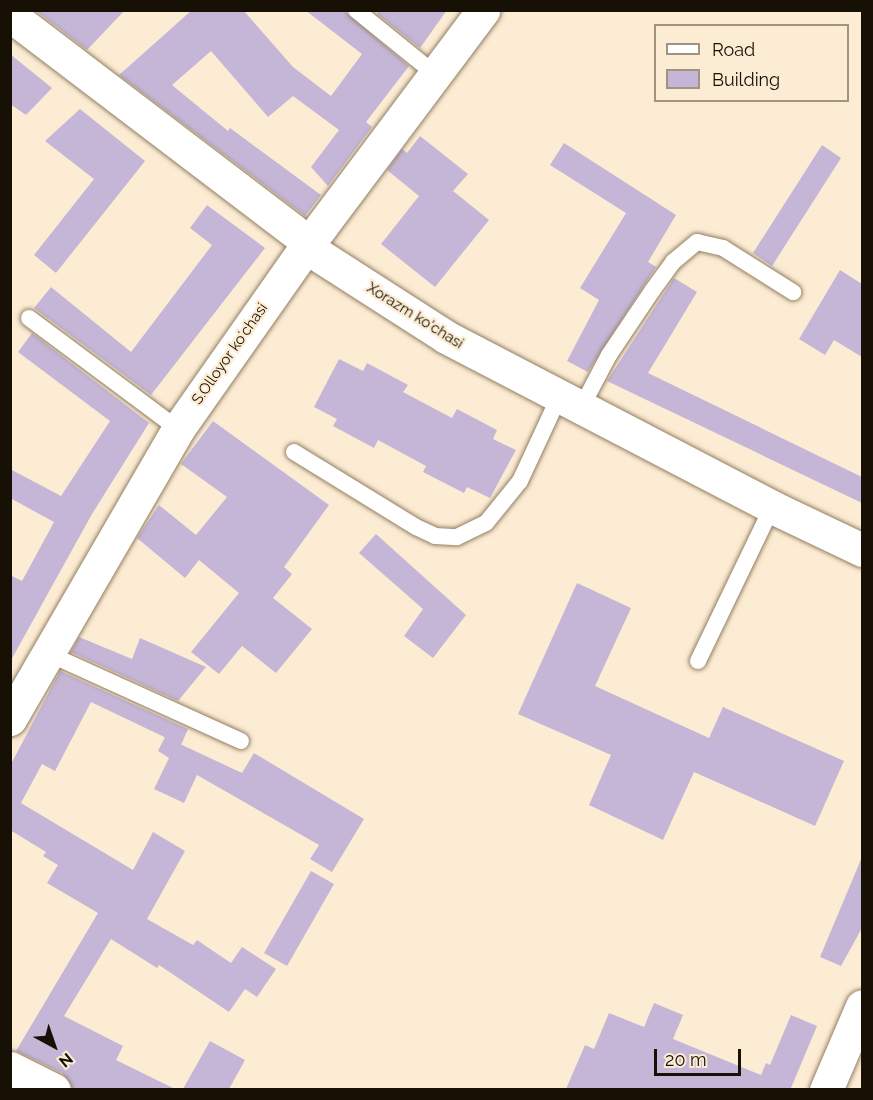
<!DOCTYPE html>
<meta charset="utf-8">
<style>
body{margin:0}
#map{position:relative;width:873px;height:1100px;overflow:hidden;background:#fcecd3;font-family:Raleway,sans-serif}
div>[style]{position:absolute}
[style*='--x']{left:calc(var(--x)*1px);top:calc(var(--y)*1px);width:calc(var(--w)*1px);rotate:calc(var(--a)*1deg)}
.building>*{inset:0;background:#c5b6d8}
.roads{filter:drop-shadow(0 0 2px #917f62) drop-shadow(0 0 2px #917f62)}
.lane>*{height:16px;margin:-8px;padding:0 8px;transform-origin:8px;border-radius:8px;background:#fff}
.street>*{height:33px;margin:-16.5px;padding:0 16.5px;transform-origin:16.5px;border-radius:16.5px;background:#fff}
span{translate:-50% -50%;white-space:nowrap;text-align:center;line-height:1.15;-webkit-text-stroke:4.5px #fcecd3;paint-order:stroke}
.street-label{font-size:15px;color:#161005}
.frame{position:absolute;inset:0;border:12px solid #161005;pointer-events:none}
.legend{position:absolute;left:654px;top:24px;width:195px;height:78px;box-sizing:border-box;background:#fcecd3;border:2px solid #a09481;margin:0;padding:8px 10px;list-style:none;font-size:18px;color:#161005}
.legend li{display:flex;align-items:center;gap:12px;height:30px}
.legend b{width:30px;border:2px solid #a09481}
.north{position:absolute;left:24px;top:1016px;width:60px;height:60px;-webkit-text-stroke:4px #fcecd3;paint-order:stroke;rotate:140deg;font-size:16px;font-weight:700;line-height:24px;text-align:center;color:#161005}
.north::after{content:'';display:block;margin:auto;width:21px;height:27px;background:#161005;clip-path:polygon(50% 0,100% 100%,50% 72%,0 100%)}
.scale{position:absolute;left:654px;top:1049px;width:87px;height:27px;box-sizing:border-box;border:3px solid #161005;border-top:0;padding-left:8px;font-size:18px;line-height:21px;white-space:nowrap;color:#161005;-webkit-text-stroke:4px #fcecd3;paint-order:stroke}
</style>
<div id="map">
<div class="building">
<i style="clip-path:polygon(35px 10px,125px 10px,87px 50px)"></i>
<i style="clip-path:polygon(192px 10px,243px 10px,293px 67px,331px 96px,362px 54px,305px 10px,343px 10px,409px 66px,366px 122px,372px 127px,328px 186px,311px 167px,339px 130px,293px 96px,268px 117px,211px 51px,172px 85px,228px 131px,230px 128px,321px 195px,305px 216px,119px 75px)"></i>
<i style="clip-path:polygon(379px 10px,447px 10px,420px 48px,377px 14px)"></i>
<i style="clip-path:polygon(10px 54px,52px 88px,26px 115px,10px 104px)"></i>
<i style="clip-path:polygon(80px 109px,145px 161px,56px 273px,34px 255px,94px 179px,45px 141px)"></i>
<i style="clip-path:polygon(420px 136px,468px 174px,453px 191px,489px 220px,435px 287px,381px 244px,419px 196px,387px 170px,402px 149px,407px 153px)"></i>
<i style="clip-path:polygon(564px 143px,676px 215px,648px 262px,656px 267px,588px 372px,567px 361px,599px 300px,580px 288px,626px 213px,550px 165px)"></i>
<i style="clip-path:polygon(822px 145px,841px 158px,772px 266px,753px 253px)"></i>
<i style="clip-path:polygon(207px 205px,265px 248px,151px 395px,34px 308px,51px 287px,131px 352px,212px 245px,190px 228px)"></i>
<i style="clip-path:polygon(840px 270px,862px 284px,862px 357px,834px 340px,825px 355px,799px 339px)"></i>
<i style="clip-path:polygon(674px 278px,697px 292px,648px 373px,862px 477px,862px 503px,607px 381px)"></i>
<i style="clip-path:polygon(32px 333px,149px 423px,92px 514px,10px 662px,10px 575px,22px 581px,54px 522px,10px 498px,10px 469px,61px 496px,110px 421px,18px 352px)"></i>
<i style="clip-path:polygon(339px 359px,363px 371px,367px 363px,408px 385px,403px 392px,452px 418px,457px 409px,497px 430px,493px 439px,516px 450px,490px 498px,467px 487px,464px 493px,423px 472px,426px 466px,378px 440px,374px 448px,333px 426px,337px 419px,314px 407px)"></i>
<i style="clip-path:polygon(213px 421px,329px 505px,284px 567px,292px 574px,273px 598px,312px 629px,276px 673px,242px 646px,219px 674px,191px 652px,239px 593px,199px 560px,185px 578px,137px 538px,159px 505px,196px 535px,227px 497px,181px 464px)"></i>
<i style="clip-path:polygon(376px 534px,466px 615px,433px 658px,404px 636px,423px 609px,359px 553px)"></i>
<i style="clip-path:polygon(577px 583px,631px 608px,595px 686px,709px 738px,723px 707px,844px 761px,815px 826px,694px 772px,663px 840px,589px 805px,611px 755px,518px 714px)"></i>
<i style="clip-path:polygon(79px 637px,132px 659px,140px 638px,206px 667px,178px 701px,71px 652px)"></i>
<i style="clip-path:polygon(60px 671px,188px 729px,181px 745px,91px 702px,55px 771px,42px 764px,21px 803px,133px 870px,153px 832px,185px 851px,147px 919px,193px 945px,197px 940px,231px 963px,242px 947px,276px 969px,257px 997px,245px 989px,229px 1012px,159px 965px,157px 968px,111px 939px,64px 1016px,123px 1046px,116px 1060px,175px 1089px,73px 1089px,62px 1073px,16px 1051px,98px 913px,47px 883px,58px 865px,43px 856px,46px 852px,10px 830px,10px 766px)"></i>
<i style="clip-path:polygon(165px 737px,242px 773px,254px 753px,364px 819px,332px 872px,310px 859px,319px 845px,197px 775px,184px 803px,154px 789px,169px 758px,158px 751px)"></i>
<i style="clip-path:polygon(862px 857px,862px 928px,841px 966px,820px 957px)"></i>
<i style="clip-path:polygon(311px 871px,334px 884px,287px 966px,264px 953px)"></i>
<i style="clip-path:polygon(654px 1003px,683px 1015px,673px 1039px,761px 1075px,766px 1063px,770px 1065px,791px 1015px,817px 1026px,791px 1088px,794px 1089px,566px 1089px,585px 1045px,594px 1049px,609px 1013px,644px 1027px)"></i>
<i style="clip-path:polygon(210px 1041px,245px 1060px,229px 1089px,183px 1089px)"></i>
</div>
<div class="roads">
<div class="lane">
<i style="--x:356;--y:10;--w:102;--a:39"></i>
<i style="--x:29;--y:318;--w:186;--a:36.7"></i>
<i style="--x:581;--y:408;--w:60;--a:-62.2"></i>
<i style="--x:609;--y:355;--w:77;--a:-56.1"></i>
<i style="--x:652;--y:291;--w:36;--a:-54"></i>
<i style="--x:673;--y:262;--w:31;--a:-40"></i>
<i style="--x:697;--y:242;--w:27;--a:13"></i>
<i style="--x:723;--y:248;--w:83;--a:32.2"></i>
<i style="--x:294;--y:452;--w:143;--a:31.6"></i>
<i style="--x:416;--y:527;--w:21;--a:25"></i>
<i style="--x:435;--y:536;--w:22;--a:3"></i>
<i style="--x:457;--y:537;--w:32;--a:-26"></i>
<i style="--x:486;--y:523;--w:54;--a:-51"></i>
<i style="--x:520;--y:481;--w:93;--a:-65.1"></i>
<i style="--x:47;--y:653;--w:213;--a:24.4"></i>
<i style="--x:698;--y:661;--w:171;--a:-64.3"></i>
</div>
<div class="street">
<i style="--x:10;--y:15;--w:363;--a:37.3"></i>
<i style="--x:299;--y:235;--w:14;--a:60"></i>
<i style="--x:306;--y:247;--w:166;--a:32.7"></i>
<i style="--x:446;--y:337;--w:368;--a:27.5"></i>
<i style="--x:772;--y:507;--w:100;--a:25.5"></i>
<i style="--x:10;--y:719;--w:335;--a:-59.9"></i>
<i style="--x:178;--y:429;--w:223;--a:-54.9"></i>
<i style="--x:306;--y:247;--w:296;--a:-53.2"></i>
<i style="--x:10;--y:1068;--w:49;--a:26.6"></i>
<i style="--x:826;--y:1090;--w:91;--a:-66.8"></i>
</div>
</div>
<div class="street-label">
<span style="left:415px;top:316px;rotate:32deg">Xorazm ko'chasi</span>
<span style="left:230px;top:354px;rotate:-55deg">S.Olloyor koʻchasi</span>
</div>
<div class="frame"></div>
<ul class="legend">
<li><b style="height:8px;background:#fff"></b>Road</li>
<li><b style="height:16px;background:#c5b6d8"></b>Building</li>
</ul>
<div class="north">N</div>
<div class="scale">20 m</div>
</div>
